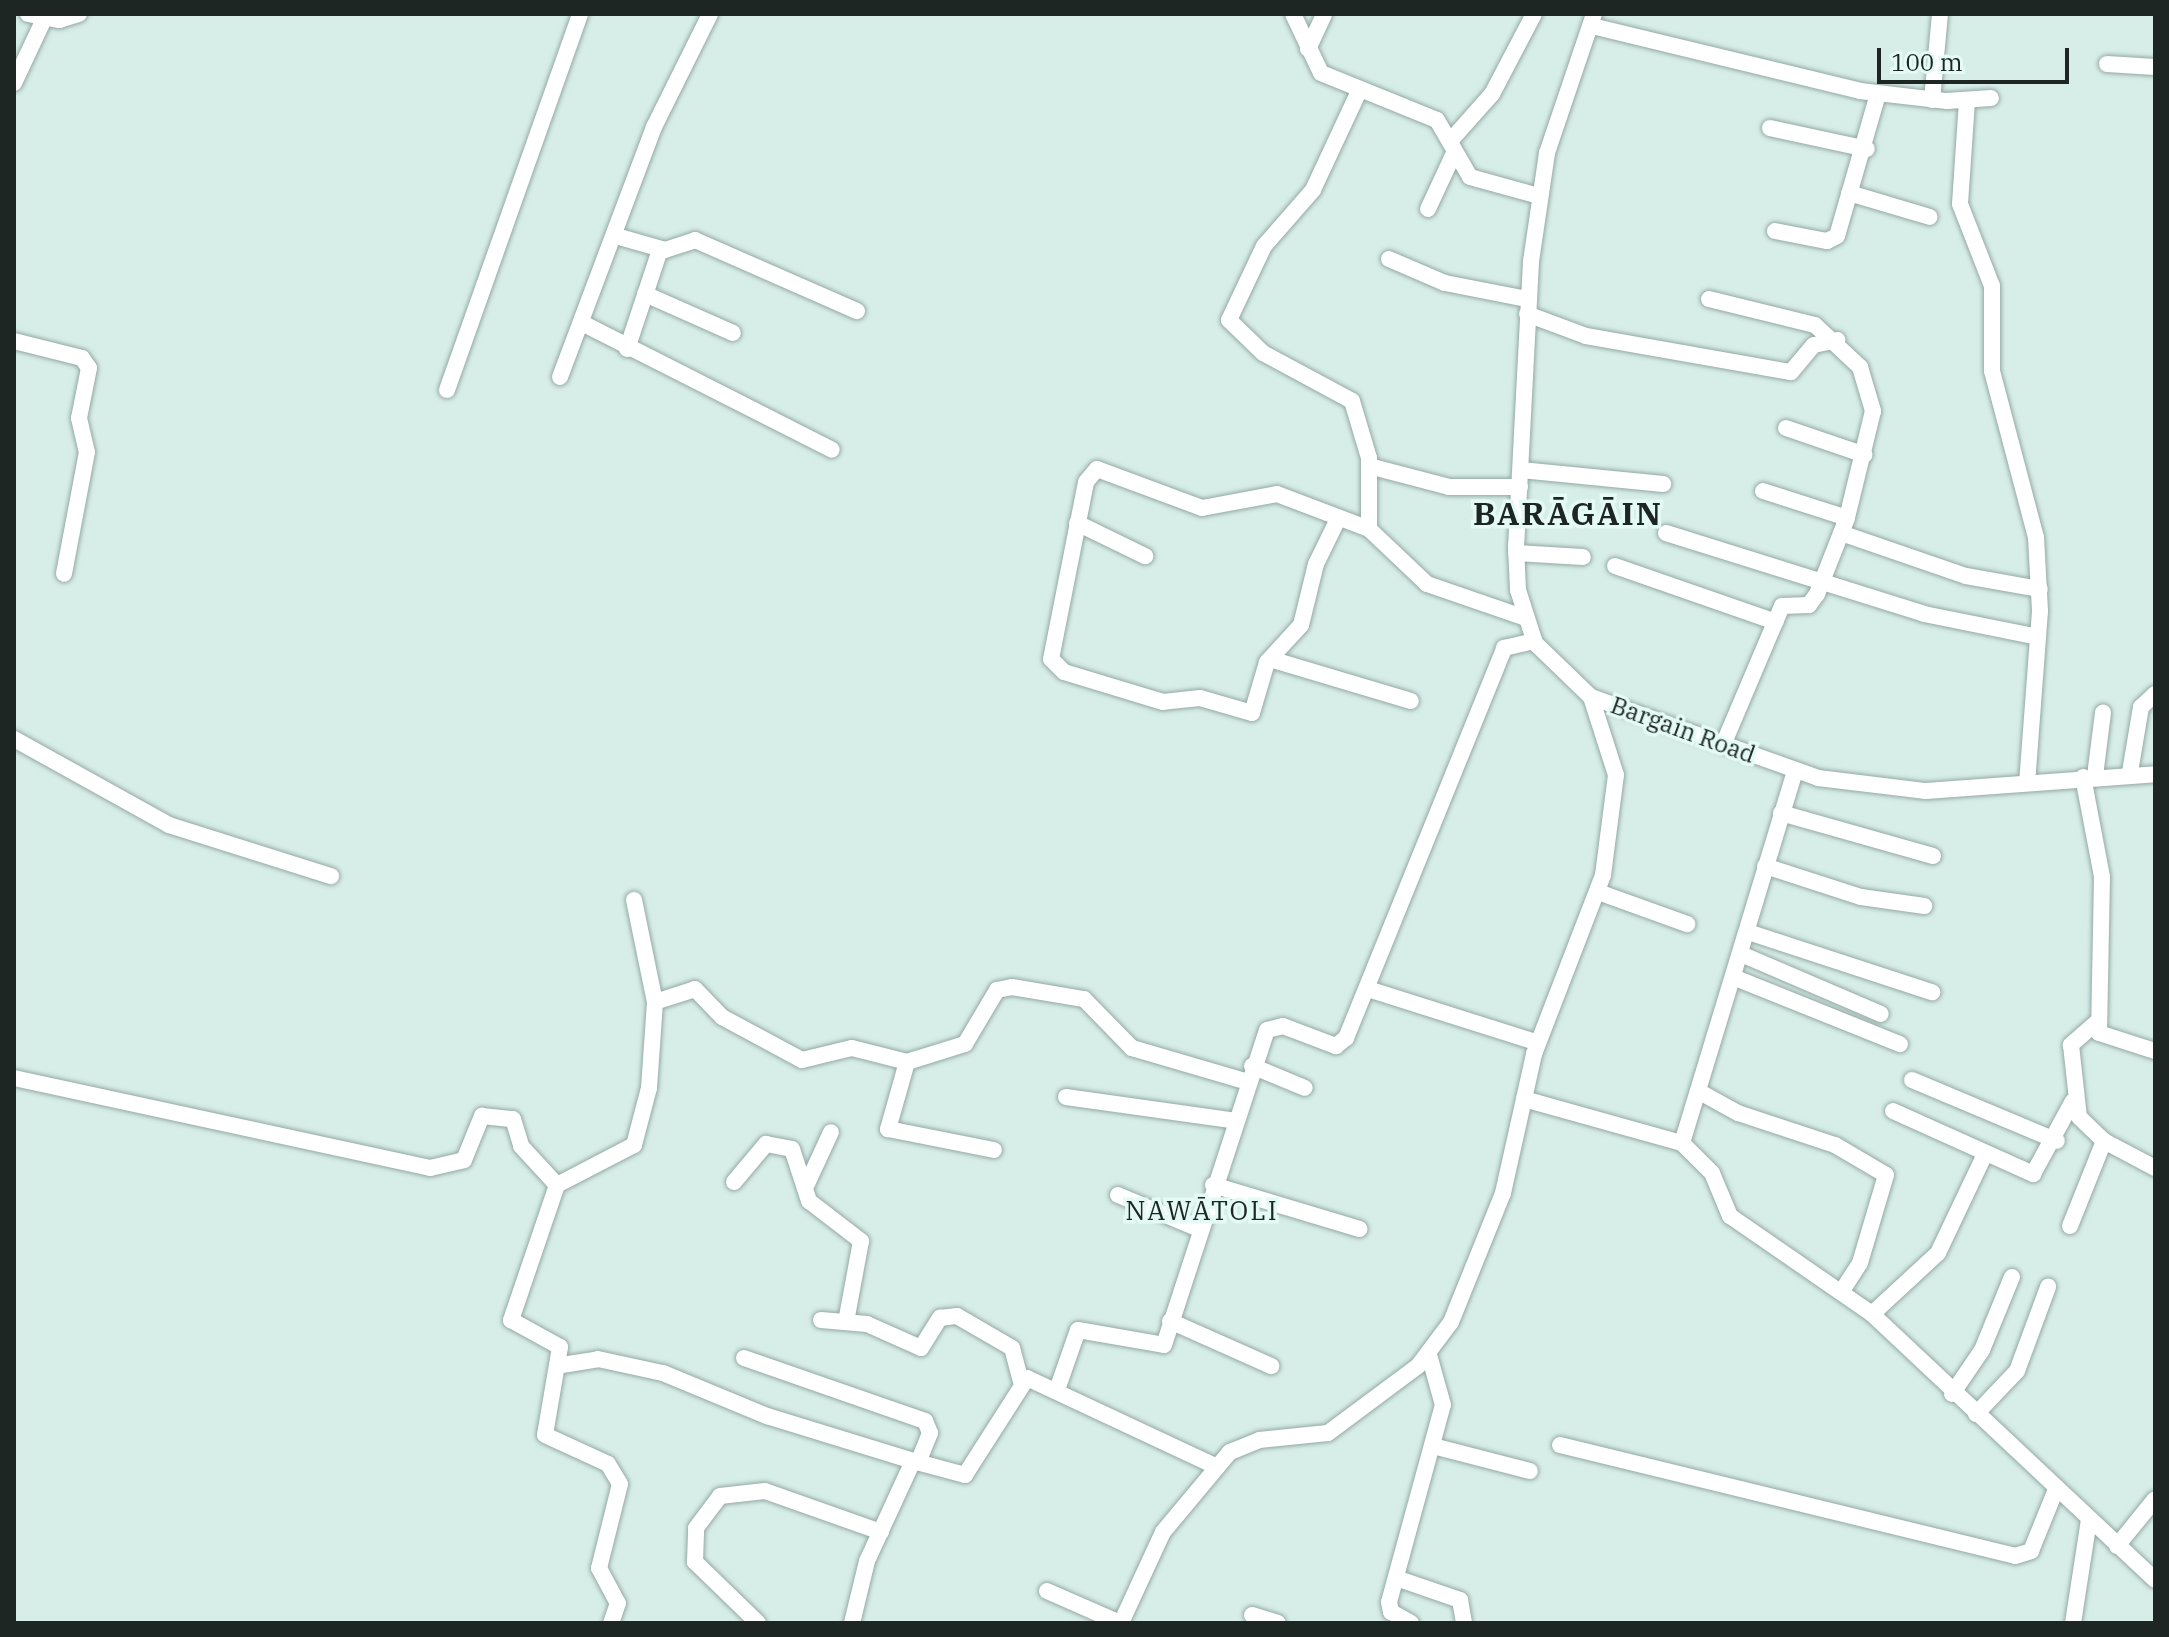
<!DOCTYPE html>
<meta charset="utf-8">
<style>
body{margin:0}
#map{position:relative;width:2169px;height:1637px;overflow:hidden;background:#d7ede8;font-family:"IBM Plex Serif",serif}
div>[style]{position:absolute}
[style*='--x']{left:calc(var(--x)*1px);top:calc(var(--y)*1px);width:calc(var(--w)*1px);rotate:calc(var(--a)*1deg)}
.roads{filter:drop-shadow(0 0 2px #94a9a4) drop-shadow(0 0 2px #94a9a4)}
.minor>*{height:16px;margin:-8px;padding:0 8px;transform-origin:8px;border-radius:8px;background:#fff}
span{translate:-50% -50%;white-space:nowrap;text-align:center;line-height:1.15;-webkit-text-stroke:7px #e4faf5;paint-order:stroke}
.street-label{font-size:24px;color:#1e2624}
.neighbourhood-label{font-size:26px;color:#1e2624;letter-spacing:2px}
.district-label{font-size:32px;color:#1e2624;font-weight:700;letter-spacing:2px}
.frame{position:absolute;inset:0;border:16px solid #1e2624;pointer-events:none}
.scale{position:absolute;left:1877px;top:48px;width:192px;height:36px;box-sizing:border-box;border:4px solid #1e2624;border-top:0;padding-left:10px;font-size:24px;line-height:28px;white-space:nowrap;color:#1e2624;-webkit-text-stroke:6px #e4faf5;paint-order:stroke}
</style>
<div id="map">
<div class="roads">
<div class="minor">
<i style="--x:28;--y:14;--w:32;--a:11"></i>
<i style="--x:59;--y:20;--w:21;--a:-17"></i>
<i style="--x:1293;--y:14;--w:65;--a:64.6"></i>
<i style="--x:1321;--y:73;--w:125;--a:22.1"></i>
<i style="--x:1437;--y:120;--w:66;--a:59.9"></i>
<i style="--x:1470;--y:177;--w:72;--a:15.4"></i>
<i style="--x:1594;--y:14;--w:147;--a:108.7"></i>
<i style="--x:1547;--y:153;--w:110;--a:98.4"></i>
<i style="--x:1531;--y:262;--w:284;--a:93"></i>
<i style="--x:1516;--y:546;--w:44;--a:87.4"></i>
<i style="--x:1518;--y:590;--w:56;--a:72.2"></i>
<i style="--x:1535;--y:643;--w:78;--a:44"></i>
<i style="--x:1591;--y:697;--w:241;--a:19.6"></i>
<i style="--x:1818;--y:778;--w:109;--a:6.9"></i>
<i style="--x:1926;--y:791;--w:230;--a:-4.2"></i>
<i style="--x:1592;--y:26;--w:276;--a:13.6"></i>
<i style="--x:1860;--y:91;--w:88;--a:6.6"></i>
<i style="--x:1947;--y:101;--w:44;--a:-3.9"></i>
<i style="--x:1308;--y:49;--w:38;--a:-65"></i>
<i style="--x:2107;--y:64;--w:48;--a:3.6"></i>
<i style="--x:14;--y:83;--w:73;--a:-64.8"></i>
<i style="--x:1360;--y:89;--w:111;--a:115"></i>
<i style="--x:1313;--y:190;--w:74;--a:131.2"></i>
<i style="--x:1264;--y:246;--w:82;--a:115.3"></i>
<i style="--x:1229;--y:320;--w:47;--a:44.1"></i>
<i style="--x:1263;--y:353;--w:101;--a:28.3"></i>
<i style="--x:1352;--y:401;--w:59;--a:73.4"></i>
<i style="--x:1369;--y:458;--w:71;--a:90"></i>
<i style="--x:1932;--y:100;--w:86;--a:-84.7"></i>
<i style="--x:1967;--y:101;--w:103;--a:93.9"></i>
<i style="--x:1960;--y:204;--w:88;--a:68.7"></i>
<i style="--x:1992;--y:286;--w:85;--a:90"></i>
<i style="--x:1992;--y:371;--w:172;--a:75.2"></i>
<i style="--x:2036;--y:537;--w:74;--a:86.9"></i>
<i style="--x:2040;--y:611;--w:172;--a:94.3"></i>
<i style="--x:1770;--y:128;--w:99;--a:12.2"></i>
<i style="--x:1452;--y:139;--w:60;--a:-48.4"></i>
<i style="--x:1492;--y:94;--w:90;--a:-62.3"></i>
<i style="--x:1849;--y:193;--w:84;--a:16.5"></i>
<i style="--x:1428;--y:209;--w:62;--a:-65.1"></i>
<i style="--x:1775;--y:231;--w:53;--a:10.9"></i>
<i style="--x:1827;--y:241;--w:11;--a:-27"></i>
<i style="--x:1837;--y:236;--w:148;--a:-73.9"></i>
<i style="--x:616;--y:236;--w:51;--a:15.9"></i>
<i style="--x:665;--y:250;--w:32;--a:-18"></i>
<i style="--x:695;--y:240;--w:177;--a:23.7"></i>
<i style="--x:1389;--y:259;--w:61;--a:23.2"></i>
<i style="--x:1445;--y:283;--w:84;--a:11"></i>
<i style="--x:645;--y:294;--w:96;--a:23.9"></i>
<i style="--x:1709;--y:299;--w:109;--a:13.8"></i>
<i style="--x:1815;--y:325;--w:62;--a:43"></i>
<i style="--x:1860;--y:367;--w:46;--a:73.5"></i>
<i style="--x:1873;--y:411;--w:110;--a:103.7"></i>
<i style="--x:1847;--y:518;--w:82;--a:111.5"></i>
<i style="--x:1817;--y:594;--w:14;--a:126"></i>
<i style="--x:1809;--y:605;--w:27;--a:178"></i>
<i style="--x:1782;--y:606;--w:151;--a:113"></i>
<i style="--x:1527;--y:314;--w:63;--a:20.4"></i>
<i style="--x:1586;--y:336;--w:208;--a:10"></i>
<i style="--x:1791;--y:372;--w:35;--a:-50"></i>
<i style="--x:1814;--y:345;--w:24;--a:-12"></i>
<i style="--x:582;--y:323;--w:280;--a:26.9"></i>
<i style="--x:14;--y:341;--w:70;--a:14"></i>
<i style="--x:82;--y:358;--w:12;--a:55"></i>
<i style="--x:89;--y:368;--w:51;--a:101.3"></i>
<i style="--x:79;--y:418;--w:35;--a:77"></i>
<i style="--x:87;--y:452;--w:124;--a:100.7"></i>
<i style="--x:627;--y:349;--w:104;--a:-71.6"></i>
<i style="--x:560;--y:377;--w:267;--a:-69.4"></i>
<i style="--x:654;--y:127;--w:126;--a:-63.6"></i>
<i style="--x:447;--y:390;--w:399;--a:-70.5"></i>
<i style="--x:1786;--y:428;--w:83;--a:18.9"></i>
<i style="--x:1369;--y:466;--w:83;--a:14.7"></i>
<i style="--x:1449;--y:487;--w:71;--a:0"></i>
<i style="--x:1521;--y:470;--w:143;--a:5.6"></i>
<i style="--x:1763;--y:491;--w:88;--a:17.8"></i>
<i style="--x:1338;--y:519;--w:50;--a:116.1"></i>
<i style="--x:1316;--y:564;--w:63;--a:103.8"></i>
<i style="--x:1301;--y:625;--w:50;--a:132.6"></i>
<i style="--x:1267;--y:662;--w:53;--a:106.4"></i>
<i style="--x:1252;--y:713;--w:54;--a:-163.9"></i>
<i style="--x:1200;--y:698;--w:37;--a:174"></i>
<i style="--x:1163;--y:702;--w:103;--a:-163.1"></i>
<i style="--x:1064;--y:672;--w:18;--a:-135"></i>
<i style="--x:1051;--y:659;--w:180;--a:-78.8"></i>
<i style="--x:1086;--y:482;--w:17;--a:-50"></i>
<i style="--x:1097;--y:469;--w:112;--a:20.4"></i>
<i style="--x:1202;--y:508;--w:76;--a:-10.6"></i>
<i style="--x:1277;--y:494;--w:98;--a:20.8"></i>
<i style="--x:1369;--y:529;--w:80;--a:43.5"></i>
<i style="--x:1427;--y:584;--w:102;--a:19"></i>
<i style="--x:1077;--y:523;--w:76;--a:25.9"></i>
<i style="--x:1666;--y:533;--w:270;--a:17.4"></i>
<i style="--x:1924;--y:614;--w:116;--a:11.4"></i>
<i style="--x:1841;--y:533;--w:132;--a:19"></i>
<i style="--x:1966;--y:576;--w:75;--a:10"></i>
<i style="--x:1516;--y:553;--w:67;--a:3.4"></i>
<i style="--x:1615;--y:566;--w:170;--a:19.2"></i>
<i style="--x:1270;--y:659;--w:147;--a:16.6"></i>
<i style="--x:14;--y:739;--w:177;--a:29"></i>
<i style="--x:169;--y:825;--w:170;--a:17.5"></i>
<i style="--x:2130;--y:772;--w:66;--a:-80.4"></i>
<i style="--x:2141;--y:707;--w:19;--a:-43"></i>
<i style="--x:2095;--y:776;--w:64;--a:-82.8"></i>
<i style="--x:2083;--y:777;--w:102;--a:79.2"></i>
<i style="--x:2102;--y:877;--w:156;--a:91.1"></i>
<i style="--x:2099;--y:1033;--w:59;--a:17.8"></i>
<i style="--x:1781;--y:813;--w:158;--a:15.8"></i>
<i style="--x:1765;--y:866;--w:101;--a:17.9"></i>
<i style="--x:1861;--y:897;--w:64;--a:8.1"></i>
<i style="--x:1598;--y:892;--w:95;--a:19.8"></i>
<i style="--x:634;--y:900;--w:104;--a:78.4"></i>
<i style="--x:1748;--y:932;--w:194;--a:18.1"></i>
<i style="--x:1741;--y:954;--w:152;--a:23.2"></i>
<i style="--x:1733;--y:977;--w:180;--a:21.9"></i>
<i style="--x:1368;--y:989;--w:178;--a:17.6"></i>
<i style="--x:2097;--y:1022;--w:35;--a:139"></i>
<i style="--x:2071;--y:1045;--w:72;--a:83.7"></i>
<i style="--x:2079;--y:1117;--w:35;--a:44"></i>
<i style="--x:2104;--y:1141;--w:58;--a:27.9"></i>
<i style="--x:907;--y:1062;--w:70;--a:105.8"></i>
<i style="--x:888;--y:1129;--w:108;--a:11.2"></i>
<i style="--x:1252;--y:1066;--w:57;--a:22.5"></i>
<i style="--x:14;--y:1078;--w:426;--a:12.2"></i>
<i style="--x:430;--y:1168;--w:35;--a:-13"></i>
<i style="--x:464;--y:1160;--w:48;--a:-67.8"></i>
<i style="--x:482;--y:1116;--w:31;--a:6"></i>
<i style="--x:513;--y:1119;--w:28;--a:73"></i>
<i style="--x:521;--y:1146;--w:53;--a:47.3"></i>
<i style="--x:557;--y:1185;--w:143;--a:108.8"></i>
<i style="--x:511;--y:1320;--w:56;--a:28.9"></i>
<i style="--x:560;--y:1347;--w:89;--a:99.7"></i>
<i style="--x:545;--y:1435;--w:69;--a:24.7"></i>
<i style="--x:608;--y:1464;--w:23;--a:59"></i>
<i style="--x:620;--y:1484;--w:87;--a:104"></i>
<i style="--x:599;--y:1568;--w:40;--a:62"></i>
<i style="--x:618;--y:1603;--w:21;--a:109"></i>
<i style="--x:1912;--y:1080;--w:157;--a:22.8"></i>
<i style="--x:1698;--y:1091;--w:46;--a:28.8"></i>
<i style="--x:1738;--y:1113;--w:102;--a:18.3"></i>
<i style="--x:1835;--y:1145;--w:59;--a:30.5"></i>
<i style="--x:1886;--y:1175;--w:92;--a:106.5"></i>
<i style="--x:1860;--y:1263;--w:35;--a:123"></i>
<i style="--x:1066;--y:1097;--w:172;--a:8"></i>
<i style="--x:1524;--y:1099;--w:164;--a:15.6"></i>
<i style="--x:1682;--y:1143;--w:42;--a:45"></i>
<i style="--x:1712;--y:1173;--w:47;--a:67.3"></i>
<i style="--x:1730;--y:1216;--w:173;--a:34.6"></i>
<i style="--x:1872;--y:1314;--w:388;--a:43.2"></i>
<i style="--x:1893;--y:1111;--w:154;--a:24.2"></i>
<i style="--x:2033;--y:1174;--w:83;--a:-61.3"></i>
<i style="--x:1682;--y:1143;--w:389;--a:-73.1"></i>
<i style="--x:734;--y:1182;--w:50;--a:-49.9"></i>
<i style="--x:766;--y:1144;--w:26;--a:11"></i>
<i style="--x:792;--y:1149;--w:55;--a:71.9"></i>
<i style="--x:809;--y:1201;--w:66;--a:37.6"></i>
<i style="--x:861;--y:1241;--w:82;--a:100.5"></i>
<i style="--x:807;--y:1184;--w:57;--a:-65.2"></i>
<i style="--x:557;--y:1185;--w:87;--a:-27.5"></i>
<i style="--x:634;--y:1145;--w:59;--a:-75.3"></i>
<i style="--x:649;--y:1088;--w:86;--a:-86"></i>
<i style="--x:655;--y:1002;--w:42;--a:-18"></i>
<i style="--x:695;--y:989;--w:39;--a:46"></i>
<i style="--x:722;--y:1017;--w:91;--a:28.3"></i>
<i style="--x:802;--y:1060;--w:51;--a:-13.5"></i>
<i style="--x:852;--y:1048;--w:57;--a:14.3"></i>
<i style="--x:907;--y:1062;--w:61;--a:-17.2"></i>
<i style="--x:965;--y:1044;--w:63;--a:-59.3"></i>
<i style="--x:997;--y:990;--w:15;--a:-11"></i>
<i style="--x:1012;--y:987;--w:73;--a:9.5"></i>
<i style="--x:1084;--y:999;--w:69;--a:45.6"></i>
<i style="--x:1132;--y:1048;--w:121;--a:16.3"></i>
<i style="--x:1213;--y:1185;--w:153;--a:16.7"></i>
<i style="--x:1118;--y:1195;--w:88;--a:22.8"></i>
<i style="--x:2070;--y:1226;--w:92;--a:-68.2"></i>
<i style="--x:1872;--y:1314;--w:90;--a:-42.7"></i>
<i style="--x:1938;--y:1253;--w:110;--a:-64.6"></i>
<i style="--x:821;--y:1320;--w:46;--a:5"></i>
<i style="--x:867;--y:1324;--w:59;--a:24"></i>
<i style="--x:921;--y:1348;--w:36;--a:-58"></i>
<i style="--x:940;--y:1318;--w:17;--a:-7"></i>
<i style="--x:957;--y:1316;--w:64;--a:30.2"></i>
<i style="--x:1012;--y:1348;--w:34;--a:75"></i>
<i style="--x:1170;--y:1321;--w:111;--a:24"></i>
<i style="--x:744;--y:1358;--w:192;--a:19.2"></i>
<i style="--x:925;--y:1421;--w:13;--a:67"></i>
<i style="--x:930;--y:1433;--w:27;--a:112"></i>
<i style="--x:562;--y:1365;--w:36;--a:-9"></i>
<i style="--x:598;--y:1359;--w:66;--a:12.2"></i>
<i style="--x:663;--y:1373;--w:113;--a:22.5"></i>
<i style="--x:767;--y:1416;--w:153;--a:17.1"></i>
<i style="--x:1058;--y:1387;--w:60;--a:-70.7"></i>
<i style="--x:1078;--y:1330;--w:87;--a:9.9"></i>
<i style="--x:1164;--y:1345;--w:331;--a:-71.9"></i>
<i style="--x:1267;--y:1030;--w:16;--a:-14"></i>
<i style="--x:1283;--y:1026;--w:57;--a:20.7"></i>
<i style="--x:1336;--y:1046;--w:13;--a:-39"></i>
<i style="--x:1346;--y:1038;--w:421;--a:-67.9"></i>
<i style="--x:1504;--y:648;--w:31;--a:-13"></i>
<i style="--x:1952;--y:1394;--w:53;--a:-55.7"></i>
<i style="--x:1982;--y:1350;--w:79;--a:-67.7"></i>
<i style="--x:1976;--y:1414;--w:59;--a:-46.4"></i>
<i style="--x:2017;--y:1371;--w:90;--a:-69.7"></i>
<i style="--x:1560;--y:1445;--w:468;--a:13.7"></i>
<i style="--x:2015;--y:1556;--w:17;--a:-17"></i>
<i style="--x:2031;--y:1551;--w:67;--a:-68"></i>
<i style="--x:1433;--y:1446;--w:100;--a:14.5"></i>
<i style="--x:2117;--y:1546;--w:60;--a:-51"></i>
<i style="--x:1396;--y:1578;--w:68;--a:19"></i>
<i style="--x:1460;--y:1600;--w:23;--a:80"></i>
<i style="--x:1047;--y:1591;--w:80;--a:23.7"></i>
<i style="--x:1252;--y:1615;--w:27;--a:17"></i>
<i style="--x:758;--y:1623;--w:88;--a:-135.9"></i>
<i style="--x:695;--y:1562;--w:34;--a:-88"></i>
<i style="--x:696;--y:1528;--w:40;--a:-53"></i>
<i style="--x:720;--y:1496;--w:45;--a:-6.3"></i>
<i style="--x:765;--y:1491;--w:123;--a:19.5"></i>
<i style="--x:852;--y:1623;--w:64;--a:-76.4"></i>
<i style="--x:867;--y:1561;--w:110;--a:-65.3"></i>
<i style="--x:913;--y:1461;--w:54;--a:15.1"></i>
<i style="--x:965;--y:1475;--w:115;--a:-57.4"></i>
<i style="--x:1027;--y:1378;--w:210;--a:25.1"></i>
<i style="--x:1121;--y:1623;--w:100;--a:-65.2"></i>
<i style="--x:1163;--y:1532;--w:104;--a:-50.1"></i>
<i style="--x:1230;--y:1452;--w:31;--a:-22"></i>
<i style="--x:1259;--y:1440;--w:69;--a:-5.8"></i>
<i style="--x:1328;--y:1433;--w:112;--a:-36.7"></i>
<i style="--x:1418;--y:1366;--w:55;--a:-53.1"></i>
<i style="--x:1451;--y:1322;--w:139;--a:-68"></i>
<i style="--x:1503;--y:1193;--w:142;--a:-77.4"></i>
<i style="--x:1534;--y:1054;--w:192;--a:-68.9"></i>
<i style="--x:1603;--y:875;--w:101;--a:-82.6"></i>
<i style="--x:1616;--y:775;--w:82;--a:-107.8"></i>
<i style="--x:1411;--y:1623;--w:23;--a:-151"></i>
<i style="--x:1391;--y:1612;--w:10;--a:-101"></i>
<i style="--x:1389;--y:1602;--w:204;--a:-74.7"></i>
<i style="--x:1443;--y:1405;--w:52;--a:-105.6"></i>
<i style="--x:2073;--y:1623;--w:104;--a:-81.2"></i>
</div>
</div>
<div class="street-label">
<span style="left:1683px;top:730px;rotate:20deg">Bargain Road</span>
</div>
<div class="neighbourhood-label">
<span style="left:1202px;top:1211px">NAWĀTOLI</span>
</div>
<div class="district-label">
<span style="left:1568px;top:513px">BARĀGĀIN</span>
</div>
<div class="frame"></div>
<div class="scale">100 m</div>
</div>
